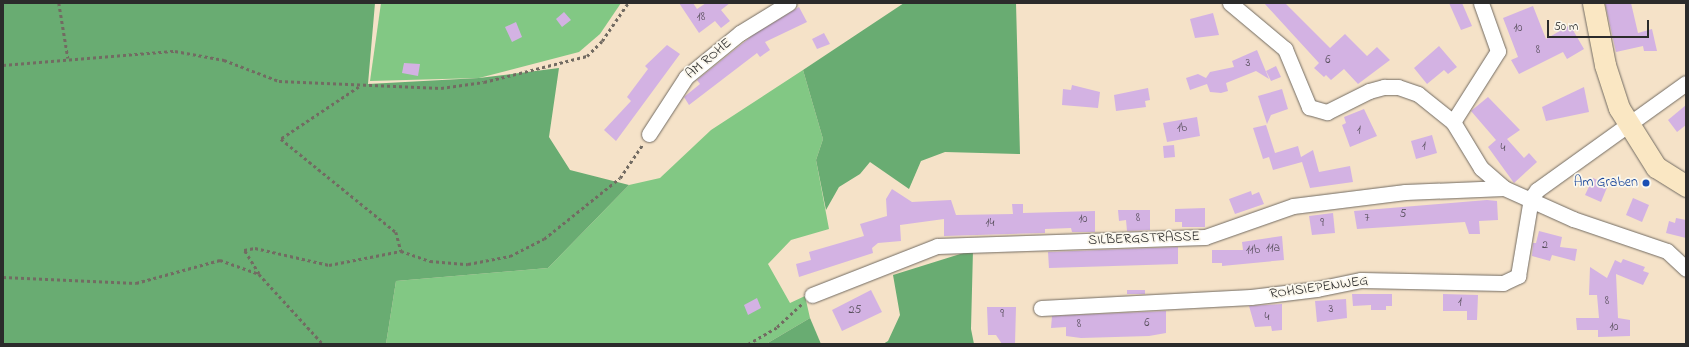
<!DOCTYPE html>
<style>
body{margin:0}
#map{position:relative;width:1689px;height:347px;overflow:hidden;background:#f5e2c8;font-family:"Indie Flower",sans-serif}
div>[style]{position:absolute}
[style*='--x']{left:calc(var(--x)*1px);top:calc(var(--y)*1px);width:calc(var(--w)*1px);rotate:calc(var(--a)*1deg)}
.green>*{inset:0;background:#82c884}
.forest>*{inset:0;background:#69ac72}
.building>*{inset:0;background:#d3b2e3}
.path>*{height:2.5px;margin-top:-1.25px;transform-origin:0;background:repeating-linear-gradient(90deg,#726b62 0 3px,transparent 0 6px)}
.roads{filter:drop-shadow(0 0 1px #726b62) drop-shadow(0 0 1px #726b62)}
.street>*{height:15px;margin:-7.5px;padding:0 7.5px;transform-origin:7.5px;border-radius:7.5px;background:#fff}
.secondary>*{height:21px;margin:-10.5px;padding:0 10.5px;transform-origin:10.5px;border-radius:10.5px;background:#fae7c3}
.dots>*{width:11px;height:11px;translate:-50% -50%;box-sizing:border-box;border:2px solid #fbf7ec;border-radius:50%}
span{translate:-50% -50%;white-space:nowrap;text-align:center;line-height:1.15;-webkit-text-stroke:3.5px #fbf7ec;paint-order:stroke}
.number-label{font-size:12px;color:#554d59}
.number-label span{-webkit-text-stroke-width:0}
.street-label{font-size:14px;color:#2b2b2b}
.transit-label{font-size:14px;color:#164399}
.right{translate:-100% -50%;text-align:right}
.frame{position:absolute;inset:0;border:4px solid #2b2b2b;pointer-events:none}
.scale{position:absolute;left:1547px;top:20px;width:102px;height:18px;box-sizing:border-box;border:2px solid #2b2b2b;border-top:0;padding-left:5px;font-size:12px;line-height:14px;white-space:nowrap;color:#2b2b2b;-webkit-text-stroke:3px #fbf7ec;paint-order:stroke}
</style>
<div id="map">
<div class="green">
<i style="clip-path:polygon(381px 3px,621px 3px,600px 34px,579px 52px,479px 78px,370px 81px)"></i>
<i style="clip-path:polygon(803px 70px,823px 139px,816px 160px,829px 229px,791px 240px,768px 264px,790px 303px,805px 296px,810px 318px,766px 344px,386px 344px,396px 281px,548px 268px,629px 185px,660px 178px,711px 130px)"></i>
</div>
<div class="forest">
<i style="clip-path:polygon(3px 3px,375px 3px,368px 84px,479px 78px,559px 68px,549px 137px,570px 170px,629px 185px,548px 268px,396px 281px,386px 344px,3px 344px)"></i>
<i style="clip-path:polygon(904px 3px,1016px 3px,1020px 154px,945px 152px,921px 161px,909px 189px,870px 162px,860px 174px,839px 187px,826px 210px,816px 160px,823px 139px,803px 70px)"></i>
<i style="clip-path:polygon(973px 250px,971px 329px,974px 344px,883px 344px,888px 341px,900px 315px,893px 275px)"></i>
<i style="clip-path:polygon(810px 318px,821px 344px,766px 344px)"></i>
</div>
<div class="building">
<i style="clip-path:polygon(679px 3px,693px 3px,697px 9px,706px 3px,730px 3px,721px 10px,730px 21px,721px 28px,715px 21px,699px 33px)"></i>
<i style="clip-path:polygon(1264px 3px,1285px 3px,1330px 48px,1345px 34px,1367px 56px,1377px 47px,1390px 60px,1358px 84px,1344px 69px,1331px 80px,1326px 75px,1324px 77px,1314px 68px,1319px 63px)"></i>
<i style="clip-path:polygon(1449px 3px,1462px 3px,1472px 26px,1461px 30px)"></i>
<i style="clip-path:polygon(1605px 3px,1631px 3px,1638px 33px,1652px 29px,1657px 51px,1644px 51px,1643px 46px,1616px 52px)"></i>
<i style="clip-path:polygon(1533px 6px,1546px 39px,1570px 25px,1584px 49px,1567px 59px,1563px 52px,1519px 74px,1511px 60px,1518px 57px,1503px 18px)"></i>
<i style="clip-path:polygon(799px 7px,807px 22px,765px 42px,770px 50px,760px 57px,757px 53px,689px 105px,684px 97px,700px 84px,697px 80px,753px 35px)"></i>
<i style="clip-path:polygon(564px 12px,571px 20px,562px 27px,556px 19px)"></i>
<i style="clip-path:polygon(1213px 13px,1219px 35px,1195px 38px,1190px 19px)"></i>
<i style="clip-path:polygon(516px 22px,522px 37px,512px 42px,505px 27px)"></i>
<i style="clip-path:polygon(824px 33px,830px 44px,817px 49px,812px 39px)"></i>
<i style="clip-path:polygon(667px 45px,680px 54px,616px 141px,604px 130px,631px 101px,627px 97px,648px 69px,645px 66px)"></i>
<i style="clip-path:polygon(1439px 46px,1457px 67px,1448px 74px,1444px 70px,1427px 84px,1414px 68px)"></i>
<i style="clip-path:polygon(1257px 50px,1269px 79px,1256px 71px,1226px 83px,1228px 91px,1221px 93px,1210px 92px,1207px 84px,1190px 90px,1186px 78px,1198px 74px,1206px 78px,1210px 72px,1234px 67px,1232px 61px)"></i>
<i style="clip-path:polygon(404px 63px,420px 64px,418px 76px,402px 73px)"></i>
<i style="clip-path:polygon(1276px 66px,1281px 77px,1271px 81px,1266px 71px)"></i>
<i style="clip-path:polygon(1072px 85px,1100px 92px,1098px 108px,1062px 105px,1063px 89px,1071px 90px)"></i>
<i style="clip-path:polygon(1584px 87px,1589px 112px,1546px 121px,1542px 107px)"></i>
<i style="clip-path:polygon(1148px 88px,1150px 100px,1145px 101px,1146px 107px,1116px 111px,1114px 95px)"></i>
<i style="clip-path:polygon(1282px 89px,1288px 109px,1271px 115px,1267px 124px,1258px 96px)"></i>
<i style="clip-path:polygon(1488px 97px,1520px 130px,1507px 139px,1524px 158px,1529px 153px,1537px 162px,1514px 183px,1488px 147px,1496px 140px,1471px 111px)"></i>
<i style="clip-path:polygon(1686px 105px,1686px 125px,1677px 132px,1668px 120px)"></i>
<i style="clip-path:polygon(1364px 109px,1377px 136px,1350px 147px,1342px 125px,1346px 123px,1344px 117px)"></i>
<i style="clip-path:polygon(1197px 117px,1200px 136px,1167px 142px,1163px 123px)"></i>
<i style="clip-path:polygon(1266px 125px,1275px 153px,1298px 146px,1301px 157px,1313px 150px,1319px 172px,1350px 166px,1353px 182px,1310px 188px,1302px 162px,1273px 170px,1269px 157px,1263px 159px,1253px 128px)"></i>
<i style="clip-path:polygon(1432px 135px,1437px 153px,1416px 159px,1411px 141px)"></i>
<i style="clip-path:polygon(1174px 145px,1175px 157px,1164px 158px,1163px 146px)"></i>
<i style="clip-path:polygon(1593px 178px,1608px 185px,1601px 202px,1585px 195px)"></i>
<i style="clip-path:polygon(892px 189px,912px 202px,951px 200px,956px 215px,1013px 214px,1012px 204px,1023px 204px,1023px 213px,1095px 211px,1095px 232px,1072px 232px,1071px 228px,1045px 229px,1045px 233px,944px 236px,944px 219px,900px 225px,901px 241px,878px 243px,872px 248px,873px 253px,799px 277px,796px 264px,811px 260px,809px 252px,864px 236px,860px 224px,887px 216px,886px 199px)"></i>
<i style="clip-path:polygon(1251px 191px,1252px 195px,1259px 192px,1264px 204px,1235px 214px,1229px 199px)"></i>
<i style="clip-path:polygon(1633px 198px,1649px 205px,1642px 222px,1626px 215px)"></i>
<i style="clip-path:polygon(1487px 200px,1497px 201px,1498px 220px,1479px 221px,1480px 234px,1469px 234px,1465px 222px,1357px 229px,1354px 211px)"></i>
<i style="clip-path:polygon(1205px 208px,1205px 227px,1182px 227px,1182px 222px,1175px 222px,1175px 209px)"></i>
<i style="clip-path:polygon(1118px 210px,1150px 210px,1150px 230px,1127px 231px,1126px 220px,1119px 221px)"></i>
<i style="clip-path:polygon(1333px 213px,1335px 233px,1312px 235px,1309px 216px)"></i>
<i style="clip-path:polygon(1676px 218px,1686px 220px,1686px 238px,1666px 233px,1669px 221px,1675px 223px)"></i>
<i style="clip-path:polygon(1539px 231px,1562px 237px,1560px 247px,1577px 249px,1575px 261px,1552px 255px,1550px 261px,1532px 256px,1533px 243px,1536px 243px)"></i>
<i style="clip-path:polygon(1282px 236px,1284px 260px,1222px 266px,1222px 263px,1212px 263px,1212px 250px,1243px 250px,1242px 242px)"></i>
<i style="clip-path:polygon(1178px 247px,1178px 264px,1049px 268px,1048px 252px)"></i>
<i style="clip-path:polygon(1623px 259px,1645px 267px,1643px 271px,1649px 273px,1643px 285px,1616px 274px,1618px 318px,1630px 320px,1630px 336px,1598px 337px,1598px 330px,1577px 330px,1576px 318px,1599px 318px,1597px 295px,1589px 295px,1590px 267px,1607px 278px,1615px 260px,1621px 263px)"></i>
<i style="clip-path:polygon(871px 290px,882px 312px,842px 331px,832px 310px)"></i>
<i style="clip-path:polygon(1127px 290px,1145px 290px,1145px 294px,1127px 294px)"></i>
<i style="clip-path:polygon(1352px 294px,1392px 294px,1392px 306px,1386px 306px,1386px 310px,1371px 310px,1371px 305px,1353px 306px)"></i>
<i style="clip-path:polygon(1443px 294px,1478px 295px,1477px 320px,1467px 320px,1467px 311px,1443px 311px)"></i>
<i style="clip-path:polygon(757px 298px,761px 308px,748px 315px,744px 305px)"></i>
<i style="clip-path:polygon(1346px 299px,1347px 318px,1317px 322px,1315px 301px)"></i>
<i style="clip-path:polygon(1282px 304px,1282px 330px,1272px 331px,1271px 326px,1255px 327px,1249px 306px)"></i>
<i style="clip-path:polygon(987px 307px,1016px 307px,1015px 344px,1002px 344px,996px 335px,988px 335px)"></i>
<i style="clip-path:polygon(1166px 311px,1166px 333px,1149px 336px,1081px 338px,1066px 336px,1066px 327px,1051px 328px,1052px 316px)"></i>
</div>
<div class="path">
<i style="--x:59;--y:3;--w:56;--a:80.7"></i>
<i style="--x:3;--y:65;--w:173;--a:-4.7"></i>
<i style="--x:175;--y:51;--w:50;--a:10.4"></i>
<i style="--x:224;--y:60;--w:59;--a:20.9"></i>
<i style="--x:279;--y:81;--w:162;--a:2.5"></i>
<i style="--x:441;--y:88;--w:43;--a:-7.9"></i>
<i style="--x:484;--y:82;--w:106;--a:-14.2"></i>
<i style="--x:587;--y:56;--w:21;--a:-45"></i>
<i style="--x:602;--y:41;--w:46;--a:-55.6"></i>
<i style="--x:359;--y:87;--w:94;--a:146.3"></i>
<i style="--x:281;--y:139;--w:148;--a:39"></i>
<i style="--x:396;--y:232;--w:20;--a:75"></i>
<i style="--x:259;--y:274;--w:28;--a:-122"></i>
<i style="--x:244;--y:250;--w:11;--a:-10"></i>
<i style="--x:255;--y:248;--w:76;--a:12.9"></i>
<i style="--x:329;--y:265;--w:73;--a:-11"></i>
<i style="--x:401;--y:251;--w:31;--a:19"></i>
<i style="--x:430;--y:261;--w:38;--a:5"></i>
<i style="--x:468;--y:264;--w:43;--a:-10.8"></i>
<i style="--x:510;--y:256;--w:38;--a:-27"></i>
<i style="--x:544;--y:239;--w:97;--a:-38.8"></i>
<i style="--x:620;--y:178;--w:40;--a:-56"></i>
<i style="--x:3;--y:277;--w:133;--a:2.6"></i>
<i style="--x:136;--y:283;--w:87;--a:-15.3"></i>
<i style="--x:220;--y:260;--w:41;--a:19.7"></i>
<i style="--x:259;--y:274;--w:95;--a:47.6"></i>
<i style="--x:748;--y:344;--w:34;--a:-30"></i>
<i style="--x:777;--y:327;--w:34;--a:-43"></i>
</div>
<div class="roads">
<div class="street">
<i style="--x:1230;--y:3;--w:72;--a:39.9"></i>
<i style="--x:1285;--y:49;--w:63;--a:67.5"></i>
<i style="--x:1309;--y:107;--w:19;--a:16"></i>
<i style="--x:1327;--y:112;--w:47;--a:-26.6"></i>
<i style="--x:1369;--y:91;--w:16;--a:-15"></i>
<i style="--x:1384;--y:87;--w:14;--a:0"></i>
<i style="--x:1398;--y:87;--w:21;--a:19"></i>
<i style="--x:1418;--y:94;--w:45;--a:38.7"></i>
<i style="--x:1453;--y:122;--w:54;--a:58.7"></i>
<i style="--x:1481;--y:168;--w:30;--a:41"></i>
<i style="--x:1504;--y:188;--w:76;--a:24.2"></i>
<i style="--x:1573;--y:219;--w:99;--a:18.8"></i>
<i style="--x:1667;--y:251;--w:26;--a:43"></i>
<i style="--x:1453;--y:122;--w:84;--a:-57.6"></i>
<i style="--x:1498;--y:51;--w:51;--a:-109.5"></i>
<i style="--x:649;--y:134;--w:68;--a:-57"></i>
<i style="--x:686;--y:77;--w:70;--a:-39.2"></i>
<i style="--x:740;--y:33;--w:57;--a:-31.5"></i>
<i style="--x:812;--y:295;--w:134;--a:-21.4"></i>
<i style="--x:937;--y:246;--w:268;--a:-1.9"></i>
<i style="--x:1205;--y:237;--w:93;--a:-19.4"></i>
<i style="--x:1293;--y:206;--w:113;--a:-7.1"></i>
<i style="--x:1405;--y:192;--w:99;--a:-2.3"></i>
<i style="--x:1041;--y:308;--w:210;--a:-3"></i>
<i style="--x:1251;--y:297;--w:66;--a:-6.9"></i>
<i style="--x:1317;--y:289;--w:45;--a:-11.6"></i>
<i style="--x:1361;--y:280;--w:142;--a:1.2"></i>
<i style="--x:1503;--y:283;--w:17;--a:-25"></i>
<i style="--x:1518;--y:276;--w:79;--a:-80.5"></i>
<i style="--x:1531;--y:198;--w:10;--a:-53"></i>
<i style="--x:1537;--y:190;--w:183;--a:-35.7"></i>
</div>
<div class="secondary">
<i style="--x:1593;--y:3;--w:63;--a:79"></i>
<i style="--x:1605;--y:65;--w:45;--a:72"></i>
<i style="--x:1619;--y:108;--w:70;--a:57.9"></i>
<i style="--x:1656;--y:167;--w:36;--a:32"></i>
</div>
</div>
<div class="dots">
<i style="left:1646px;top:183px;background:#1a4fb4"></i>
</div>
<div class="number-label">
<span style="left:701px;top:18px">18</span>
<span style="left:1518px;top:29px">10</span>
<span style="left:1538px;top:51px">8</span>
<span style="left:1328px;top:61px">6</span>
<span style="left:1248px;top:64px">3</span>
<span style="left:1182px;top:129px">1b</span>
<span style="left:1359px;top:131px">1</span>
<span style="left:1424px;top:147px">1</span>
<span style="left:1503px;top:149px">4</span>
<span style="left:1403px;top:215px">5</span>
<span style="left:1138px;top:219px">8</span>
<span style="left:1367px;top:219px">7</span>
<span style="left:1083px;top:220px">10</span>
<span style="left:990px;top:224px">14</span>
<span style="left:1322px;top:224px">9</span>
<span style="left:1545px;top:246px">2</span>
<span style="left:1273px;top:249px">11a</span>
<span style="left:1253px;top:251px">11b</span>
<span style="left:1607px;top:302px">8</span>
<span style="left:1460px;top:303px">1</span>
<span style="left:1331px;top:310px">3</span>
<span style="left:855px;top:311px">25</span>
<span style="left:1002px;top:315px">9</span>
<span style="left:1267px;top:318px">4</span>
<span style="left:1147px;top:324px">6</span>
<span style="left:1079px;top:325px">8</span>
<span style="left:1614px;top:328px">10</span>
</div>
<div class="street-label">
<span style="left:709px;top:59px;rotate:-40deg">AM ROHE</span>
<span style="left:1144px;top:239px;rotate:-2deg">SILBERGSTRASSE</span>
<span style="left:1319px;top:288px;rotate:-8deg">ROHSIEPENWEG</span>
</div>
<div class="transit-label">
<span class="right" style="left:1638px;top:183px">Am Graben</span>
</div>
<div class="frame"></div>
<div class="scale">50 m</div>
</div>
